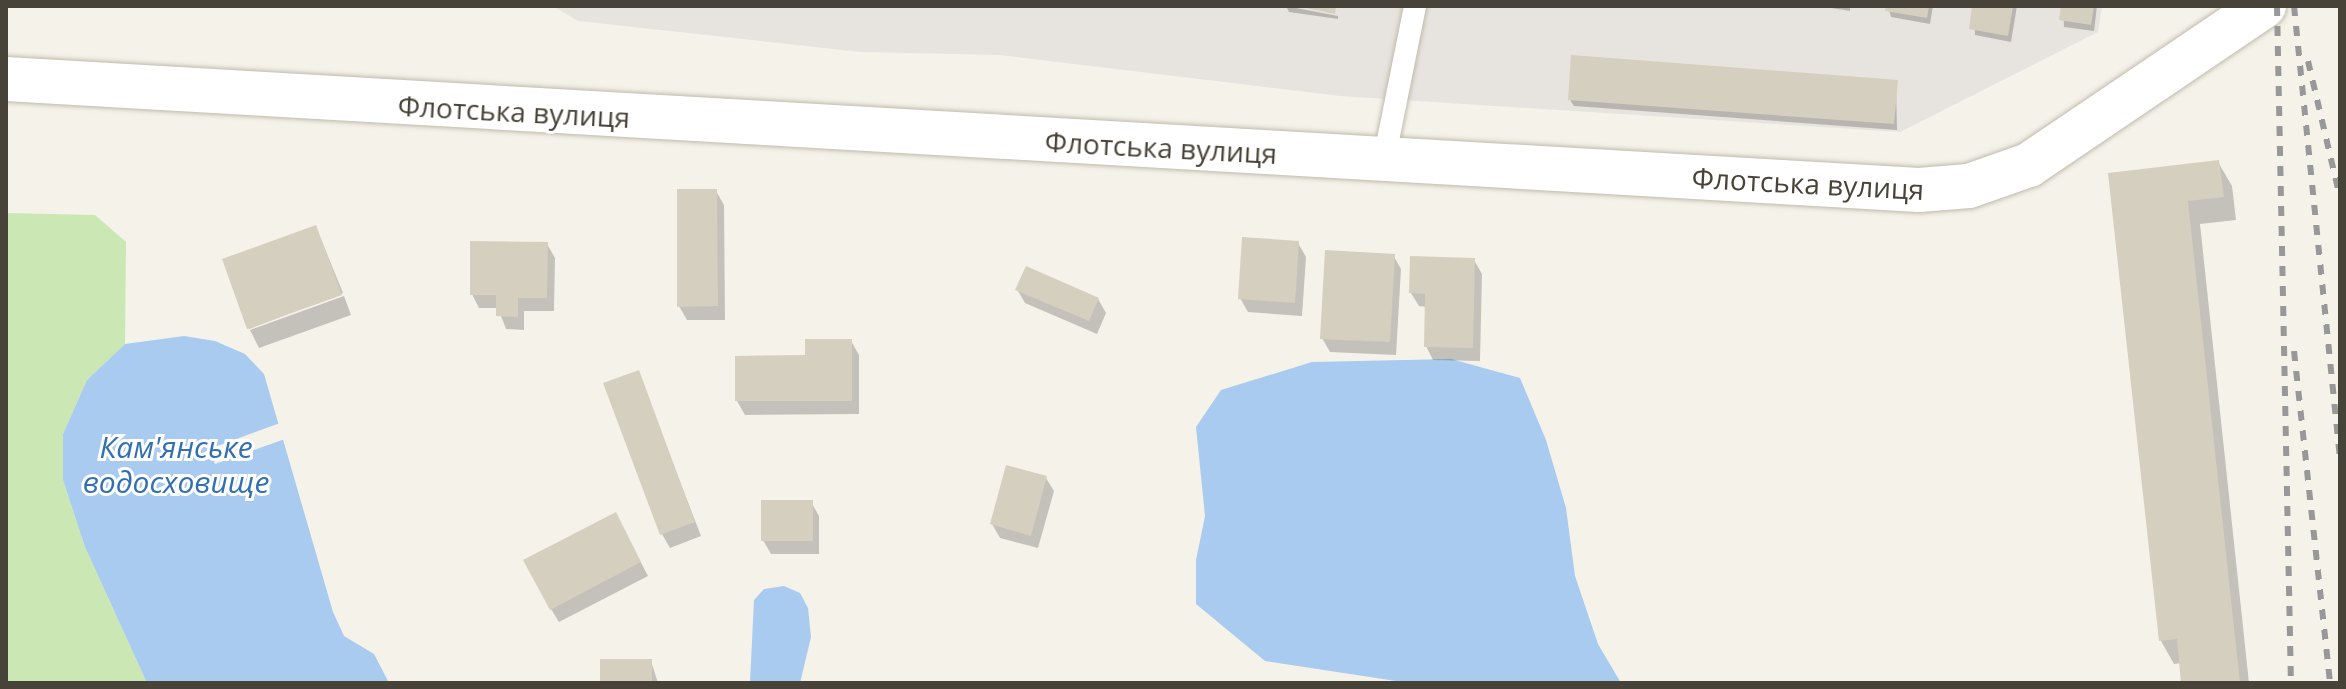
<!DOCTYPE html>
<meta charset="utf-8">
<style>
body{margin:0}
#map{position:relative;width:2346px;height:689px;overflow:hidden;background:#f4f2e9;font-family:"Open Sans",sans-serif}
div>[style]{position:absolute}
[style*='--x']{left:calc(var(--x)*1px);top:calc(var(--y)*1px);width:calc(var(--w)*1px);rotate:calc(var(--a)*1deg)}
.industrial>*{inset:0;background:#e7e3de}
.green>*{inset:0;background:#cbe7b3}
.water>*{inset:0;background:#a8cbef}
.pier>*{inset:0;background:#f4f2e9}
.shadow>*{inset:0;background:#0003}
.building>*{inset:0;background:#d5cfbf}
.roads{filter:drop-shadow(0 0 2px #bfbaac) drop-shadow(0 0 2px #bfbaac)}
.service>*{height:22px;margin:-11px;padding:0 11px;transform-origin:11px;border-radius:11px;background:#fff}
.minor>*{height:44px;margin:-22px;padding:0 22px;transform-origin:22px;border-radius:22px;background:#fff}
.rail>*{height:6px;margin-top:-3px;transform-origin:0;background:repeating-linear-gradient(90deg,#989898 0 10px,transparent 0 20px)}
span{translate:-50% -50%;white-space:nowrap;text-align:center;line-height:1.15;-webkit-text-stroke:6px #fff;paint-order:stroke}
.street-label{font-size:28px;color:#484338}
.water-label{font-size:30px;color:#3370b1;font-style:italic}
.frame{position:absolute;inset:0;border:8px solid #484338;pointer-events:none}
</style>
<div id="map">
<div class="industrial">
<i style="clip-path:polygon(553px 6px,2102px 6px,2098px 32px,1900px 132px,1340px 96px,1000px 55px,861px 52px,578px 21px)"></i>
</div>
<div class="green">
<i style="clip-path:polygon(6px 213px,95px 215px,126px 242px,125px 344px,87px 380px,63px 434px,63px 480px,85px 547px,147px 683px,6px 683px)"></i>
</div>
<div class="water">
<i style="clip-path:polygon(184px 336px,215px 341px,245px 354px,264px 374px,333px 612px,344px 636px,374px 654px,389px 683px,147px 683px,85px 547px,63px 480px,63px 434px,87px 380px,125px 344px)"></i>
<i style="clip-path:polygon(1451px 359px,1520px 378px,1546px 440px,1566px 508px,1575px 576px,1598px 644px,1621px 683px,1409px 683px,1265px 661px,1196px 604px,1196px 560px,1205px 516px,1196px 427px,1221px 390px,1312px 362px)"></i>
<i style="clip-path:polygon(784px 586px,800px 593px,808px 608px,811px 637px,800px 683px,750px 683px,754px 600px,764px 589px)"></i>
</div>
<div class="pier">
<i style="clip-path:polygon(280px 423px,285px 439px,215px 464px,209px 449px)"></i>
</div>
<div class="shadow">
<i style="clip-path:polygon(1286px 6px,1338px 16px,1338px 19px,1289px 12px)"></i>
<i style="clip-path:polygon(1819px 6px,1850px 6px,1850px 11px)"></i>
<i style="clip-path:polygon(1888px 6px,1933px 6px,1930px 24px,1891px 17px)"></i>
<i style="clip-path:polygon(1974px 6px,2017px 6px,2011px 42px,1975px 35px)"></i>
<i style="clip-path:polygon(2063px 6px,2097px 6px,2094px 31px,2064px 27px)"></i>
<i style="clip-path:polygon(1896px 81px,1897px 130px,1574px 106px,1570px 100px)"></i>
<i style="clip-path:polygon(2218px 162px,2232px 186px,2236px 220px,2200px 224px,2249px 683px,2183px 683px,2181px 663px,2174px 664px,2161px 641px,2111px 174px)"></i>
<i style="clip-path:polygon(716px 191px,724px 205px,725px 320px,687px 320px,679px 306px)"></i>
<i style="clip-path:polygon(316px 227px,343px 293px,249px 329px,224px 260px)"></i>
<i style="clip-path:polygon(1298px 243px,1306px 257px,1302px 316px,1248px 312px,1240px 298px)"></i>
<i style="clip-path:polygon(547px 244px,555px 258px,554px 311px,524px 311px,524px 330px,506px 329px,498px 308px,479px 308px,472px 294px)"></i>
<i style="clip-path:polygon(1393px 255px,1401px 269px,1396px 355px,1330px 352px,1322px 338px)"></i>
<i style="clip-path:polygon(1474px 260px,1482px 274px,1480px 361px,1433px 360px,1426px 346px,1427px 307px,1419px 306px,1411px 293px)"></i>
<i style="clip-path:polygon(1017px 289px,1098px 299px,1106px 313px,1097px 334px,1025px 303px)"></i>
<i style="clip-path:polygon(344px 296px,351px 315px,259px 348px,250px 330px)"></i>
<i style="clip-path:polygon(851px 341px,859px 355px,859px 414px,745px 415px,737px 401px,807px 357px)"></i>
<i style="clip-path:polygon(638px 373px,701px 536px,670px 548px,662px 534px)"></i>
<i style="clip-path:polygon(1046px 478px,1054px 491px,1038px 548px,1000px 538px,992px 524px)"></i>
<i style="clip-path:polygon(811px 502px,819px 516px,819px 554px,771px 554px,763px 540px)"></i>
<i style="clip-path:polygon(623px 528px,648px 576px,559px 622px,551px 609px)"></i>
<i style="clip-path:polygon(651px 661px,658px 683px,602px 683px)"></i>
</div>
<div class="building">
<i style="clip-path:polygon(1297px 6px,1336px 6px,1335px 14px)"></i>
<i style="clip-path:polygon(1886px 6px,1929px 6px,1927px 18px,1885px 11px)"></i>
<i style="clip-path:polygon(1972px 6px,2013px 6px,2008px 36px,1969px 29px)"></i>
<i style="clip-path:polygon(2061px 6px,2094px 6px,2091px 25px,2059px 20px)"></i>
<i style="clip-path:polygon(1571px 55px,1898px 80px,1894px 124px,1568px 100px)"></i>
<i style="clip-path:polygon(2219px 160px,2224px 197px,2188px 201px,2240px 683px,2181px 683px,2177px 639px,2159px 641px,2108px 173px)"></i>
<i style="clip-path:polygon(677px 189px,717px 189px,718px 306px,677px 307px)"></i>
<i style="clip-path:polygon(316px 225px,342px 295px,247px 329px,222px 259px)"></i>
<i style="clip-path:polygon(1242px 237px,1299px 241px,1295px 303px,1238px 299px)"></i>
<i style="clip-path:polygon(470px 241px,548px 242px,547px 298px,518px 298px,518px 317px,496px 316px,496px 295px,470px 295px)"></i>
<i style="clip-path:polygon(1325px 250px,1395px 254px,1390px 342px,1320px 339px)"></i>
<i style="clip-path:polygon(1410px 256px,1475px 258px,1473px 348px,1424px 347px,1425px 294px,1409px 293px)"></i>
<i style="clip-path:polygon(1026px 266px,1099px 298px,1089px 321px,1015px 290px)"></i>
<i style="clip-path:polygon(805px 339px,852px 339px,852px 401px,735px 401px,735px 356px,805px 355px)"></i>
<i style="clip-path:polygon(639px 370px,695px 522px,660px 535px,603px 383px)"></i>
<i style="clip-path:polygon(1006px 465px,1047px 476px,1031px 536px,990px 524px)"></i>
<i style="clip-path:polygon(761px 500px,813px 500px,813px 541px,761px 541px)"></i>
<i style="clip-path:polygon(616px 512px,641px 562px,550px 610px,523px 560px)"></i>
<i style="clip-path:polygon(600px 659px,652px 659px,652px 683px,600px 683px)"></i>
</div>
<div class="roads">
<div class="service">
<i style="--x:1384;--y:160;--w:157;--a:-78.6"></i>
</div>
<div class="minor">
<i style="--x:6;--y:79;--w:1916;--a:3.32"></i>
<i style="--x:1919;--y:190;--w:50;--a:-4.6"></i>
<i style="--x:1969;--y:186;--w:64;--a:-19.3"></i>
<i style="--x:2029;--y:165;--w:284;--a:-34.1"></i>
</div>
</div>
<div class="rail">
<i style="--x:2277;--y:6;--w:677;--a:88.82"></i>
<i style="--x:2294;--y:6;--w:451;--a:84.2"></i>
<i style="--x:2308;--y:61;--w:140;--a:76.8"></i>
<i style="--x:2294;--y:351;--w:334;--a:83.8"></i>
</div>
<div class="street-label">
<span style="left:514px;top:111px;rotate:3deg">Флотська вулиця</span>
<span style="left:1161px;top:147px;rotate:3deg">Флотська вулиця</span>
<span style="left:1808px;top:183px;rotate:3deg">Флотська вулиця</span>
</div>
<div class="water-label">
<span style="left:176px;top:464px">Кам'янське<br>водосховище</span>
</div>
<div class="frame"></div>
</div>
